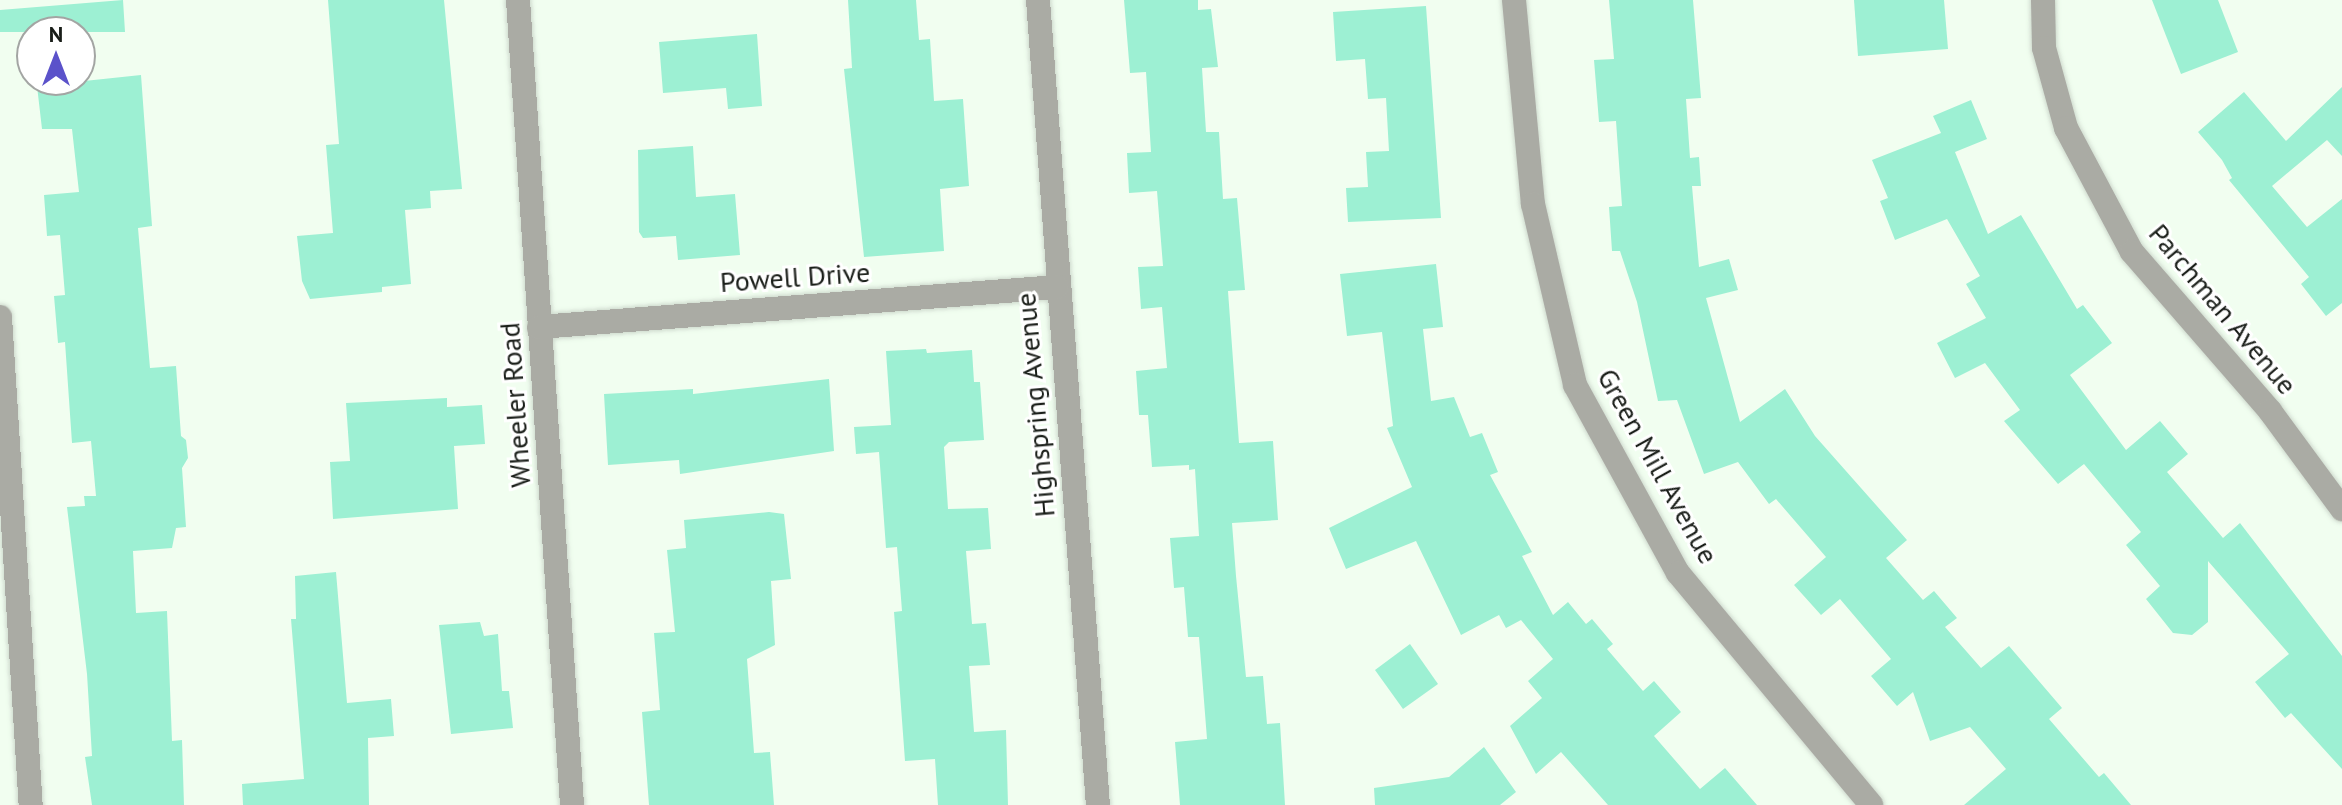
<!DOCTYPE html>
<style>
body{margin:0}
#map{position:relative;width:2342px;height:805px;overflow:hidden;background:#f1fef0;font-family:"PT Sans",sans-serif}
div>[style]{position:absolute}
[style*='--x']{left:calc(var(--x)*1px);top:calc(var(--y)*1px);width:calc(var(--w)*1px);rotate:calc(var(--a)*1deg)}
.building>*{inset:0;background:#9df0d3}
.roads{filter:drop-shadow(0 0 2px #cfdace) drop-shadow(0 0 2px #cfdace)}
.street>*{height:24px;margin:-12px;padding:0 12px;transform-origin:12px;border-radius:12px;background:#aaaba4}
span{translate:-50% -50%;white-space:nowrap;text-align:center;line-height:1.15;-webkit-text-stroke:6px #fff;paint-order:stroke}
.street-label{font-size:28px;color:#1a1e19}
.north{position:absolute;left:16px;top:16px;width:80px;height:80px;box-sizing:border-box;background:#fff;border:2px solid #a3a5a3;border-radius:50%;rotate:0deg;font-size:22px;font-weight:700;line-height:32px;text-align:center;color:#1a1e19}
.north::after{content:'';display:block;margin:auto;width:28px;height:36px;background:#5b52ca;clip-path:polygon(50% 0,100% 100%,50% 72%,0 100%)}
</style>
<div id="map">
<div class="building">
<i style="clip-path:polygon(123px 0,125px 32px,0 32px,0 10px)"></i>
<i style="clip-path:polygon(328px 0,444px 0,462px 189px,430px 191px,431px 208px,405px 210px,411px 284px,382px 287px,382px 292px,310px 299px,302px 281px,297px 236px,333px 233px,326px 145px,339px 144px)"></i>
<i style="clip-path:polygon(848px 0,916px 0,919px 40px,930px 39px,934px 101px,963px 99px,969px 186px,940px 189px,944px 251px,864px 257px,844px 69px,852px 68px)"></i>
<i style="clip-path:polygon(1124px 0,1198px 0,1198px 10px,1211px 9px,1218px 67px,1202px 68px,1206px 132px,1219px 132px,1223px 199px,1237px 198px,1245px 290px,1228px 291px,1239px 443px,1273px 441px,1278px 520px,1232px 523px,1236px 576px,1246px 677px,1263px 676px,1267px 724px,1280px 723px,1285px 805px,1180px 805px,1175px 742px,1207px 739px,1199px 637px,1188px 637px,1184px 587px,1174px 588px,1170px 538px,1199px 536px,1195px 469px,1189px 470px,1189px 465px,1152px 467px,1148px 415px,1139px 415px,1136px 371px,1167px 368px,1162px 307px,1141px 309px,1138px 267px,1163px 266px,1157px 191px,1129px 193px,1127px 153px,1151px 152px,1146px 72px,1130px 73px)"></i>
<i style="clip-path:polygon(1609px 0,1693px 0,1701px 98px,1686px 99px,1690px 158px,1699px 157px,1701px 186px,1692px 186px,1699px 267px,1729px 259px,1738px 290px,1706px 298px,1740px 422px,1785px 389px,1815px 436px,1907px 540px,1886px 558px,1923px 600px,1934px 591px,1957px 618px,1945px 627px,1981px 668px,2009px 646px,2062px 708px,2049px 719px,2099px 777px,2104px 773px,2131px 805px,1964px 805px,2006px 769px,1970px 727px,1930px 741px,1913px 692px,1897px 706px,1871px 676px,1891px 659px,1840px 599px,1821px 615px,1794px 585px,1826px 557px,1776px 499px,1769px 504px,1738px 462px,1704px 474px,1677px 400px,1658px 401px,1637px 302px,1620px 251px,1612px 251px,1609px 207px,1622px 206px,1616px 121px,1599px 122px,1594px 60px,1614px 59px)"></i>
<i style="clip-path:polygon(1854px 0,1944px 0,1948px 49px,1858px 56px)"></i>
<i style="clip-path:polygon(2152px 0,2218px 0,2238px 52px,2181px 74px)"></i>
<i style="clip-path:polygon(1426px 6px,1441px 218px,1348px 222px,1346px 188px,1368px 187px,1366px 152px,1389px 151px,1386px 98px,1368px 99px,1365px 59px,1336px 61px,1333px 12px)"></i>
<i style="clip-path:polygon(757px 34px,762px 106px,728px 109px,726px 88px,663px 93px,659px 42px)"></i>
<i style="clip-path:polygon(141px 75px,152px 226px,138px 228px,150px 368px,176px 366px,181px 436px,186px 440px,188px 458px,182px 468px,186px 527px,176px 528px,172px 548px,133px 551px,136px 613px,167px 611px,172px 741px,182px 740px,184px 805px,92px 805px,85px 757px,92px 756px,87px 674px,67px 507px,85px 506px,84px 496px,96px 496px,91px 441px,72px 443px,65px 342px,58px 343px,54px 296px,65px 295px,60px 235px,47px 236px,44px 195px,79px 192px,72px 129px,42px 129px,37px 86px)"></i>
<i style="clip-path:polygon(2342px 87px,2342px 156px,2327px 140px,2272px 186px,2307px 227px,2342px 199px,2342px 303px,2326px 316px,2301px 284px,2309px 277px,2229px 180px,2232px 178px,2222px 160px,2198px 132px,2244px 92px,2286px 141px)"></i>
<i style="clip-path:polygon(1971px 100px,1987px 139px,1955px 152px,1988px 234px,2021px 215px,2077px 309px,2083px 305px,2112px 343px,2070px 375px,2126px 450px,2160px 421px,2188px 454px,2167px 472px,2223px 538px,2240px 523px,2342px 656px,2342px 769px,2291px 713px,2285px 718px,2255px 682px,2289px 654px,2208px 561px,2208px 622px,2192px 635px,2173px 633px,2146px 599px,2160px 586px,2126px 545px,2141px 532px,2084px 464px,2058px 484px,2004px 421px,2020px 410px,1985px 363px,1955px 378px,1937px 343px,1986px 318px,1966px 284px,1980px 276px,1947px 219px,1895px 240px,1880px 201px,1888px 198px,1872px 160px,1941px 133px,1933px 116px)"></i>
<i style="clip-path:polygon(693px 146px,696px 197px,735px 194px,740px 255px,678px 260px,676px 236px,643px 238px,639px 232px,638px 150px)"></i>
<i style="clip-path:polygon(1436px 264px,1443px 327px,1423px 329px,1431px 401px,1454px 397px,1470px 437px,1482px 433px,1498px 472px,1490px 475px,1532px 552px,1522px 556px,1553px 615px,1568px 602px,1586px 624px,1592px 619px,1613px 644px,1607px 649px,1643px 691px,1654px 681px,1681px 712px,1654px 736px,1700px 789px,1725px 768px,1757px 805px,1608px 805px,1561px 752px,1536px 774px,1510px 726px,1542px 698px,1528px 681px,1553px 659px,1521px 620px,1506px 628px,1499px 615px,1461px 635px,1416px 541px,1346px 569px,1329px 528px,1412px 487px,1387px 428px,1393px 426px,1382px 332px,1347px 336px,1340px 274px)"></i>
<i style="clip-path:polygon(926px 349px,927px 353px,972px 350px,974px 382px,980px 382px,984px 440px,949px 442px,944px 447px,948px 509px,988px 508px,991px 549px,966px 551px,972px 624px,986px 623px,990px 665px,969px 666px,974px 732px,1006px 730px,1008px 805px,938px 805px,935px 759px,905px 761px,894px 612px,902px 611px,897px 547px,886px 548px,879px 452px,856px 454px,854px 427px,891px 425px,886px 351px)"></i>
<i style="clip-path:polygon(829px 379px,834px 451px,680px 474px,679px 460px,608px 465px,604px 394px,693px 389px,693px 394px)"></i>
<i style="clip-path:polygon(447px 398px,447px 407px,482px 405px,485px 444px,454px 446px,458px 509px,333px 519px,330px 462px,350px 461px,346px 403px)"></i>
<i style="clip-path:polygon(769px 512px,784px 514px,791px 579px,771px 581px,775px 645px,747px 659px,754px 753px,770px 752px,774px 805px,649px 805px,642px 712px,660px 710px,654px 633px,675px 632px,667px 550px,686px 548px,684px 520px)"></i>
<i style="clip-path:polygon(336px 572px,347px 703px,391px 699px,394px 736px,368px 738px,369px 805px,243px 805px,242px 784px,304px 779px,291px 619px,296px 619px,295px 576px)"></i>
<i style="clip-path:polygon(480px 622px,484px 636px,498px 634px,502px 691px,509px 691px,513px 728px,451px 734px,439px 625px)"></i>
<i style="clip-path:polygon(1410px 644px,1438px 684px,1403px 709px,1375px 670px)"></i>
<i style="clip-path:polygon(1484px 747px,1516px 792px,1500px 805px,1375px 805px,1374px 788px,1449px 777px)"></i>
</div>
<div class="roads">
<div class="street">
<i style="--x:518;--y:0;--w:807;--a:86.16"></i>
<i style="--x:1038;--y:0;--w:807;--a:85.74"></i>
<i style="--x:1514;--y:0;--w:205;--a:84.7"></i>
<i style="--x:1533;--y:204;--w:186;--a:76.9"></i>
<i style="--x:1575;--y:385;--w:214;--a:61.3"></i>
<i style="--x:1678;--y:573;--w:302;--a:50.2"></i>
<i style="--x:2043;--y:0;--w:48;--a:88.8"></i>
<i style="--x:2044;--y:48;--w:83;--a:74.6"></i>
<i style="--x:2066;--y:128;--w:140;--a:62"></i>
<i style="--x:2132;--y:252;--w:211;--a:49"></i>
<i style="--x:2270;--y:411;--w:122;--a:53.7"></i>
<i style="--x:0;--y:317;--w:489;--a:86.4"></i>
<i style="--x:539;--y:327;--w:519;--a:-4.42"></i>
</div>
</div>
<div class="street-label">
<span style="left:795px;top:277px;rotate:-4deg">Powell Drive</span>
<span style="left:2223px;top:309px;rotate:50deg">Parchman Avenue</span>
<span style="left:515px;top:405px;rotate:-94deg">Wheeler Road</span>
<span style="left:1035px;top:405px;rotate:-95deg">Highspring Avenue</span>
<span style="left:1658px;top:466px;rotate:61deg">Green Mill Avenue</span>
</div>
<div class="north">N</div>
</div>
